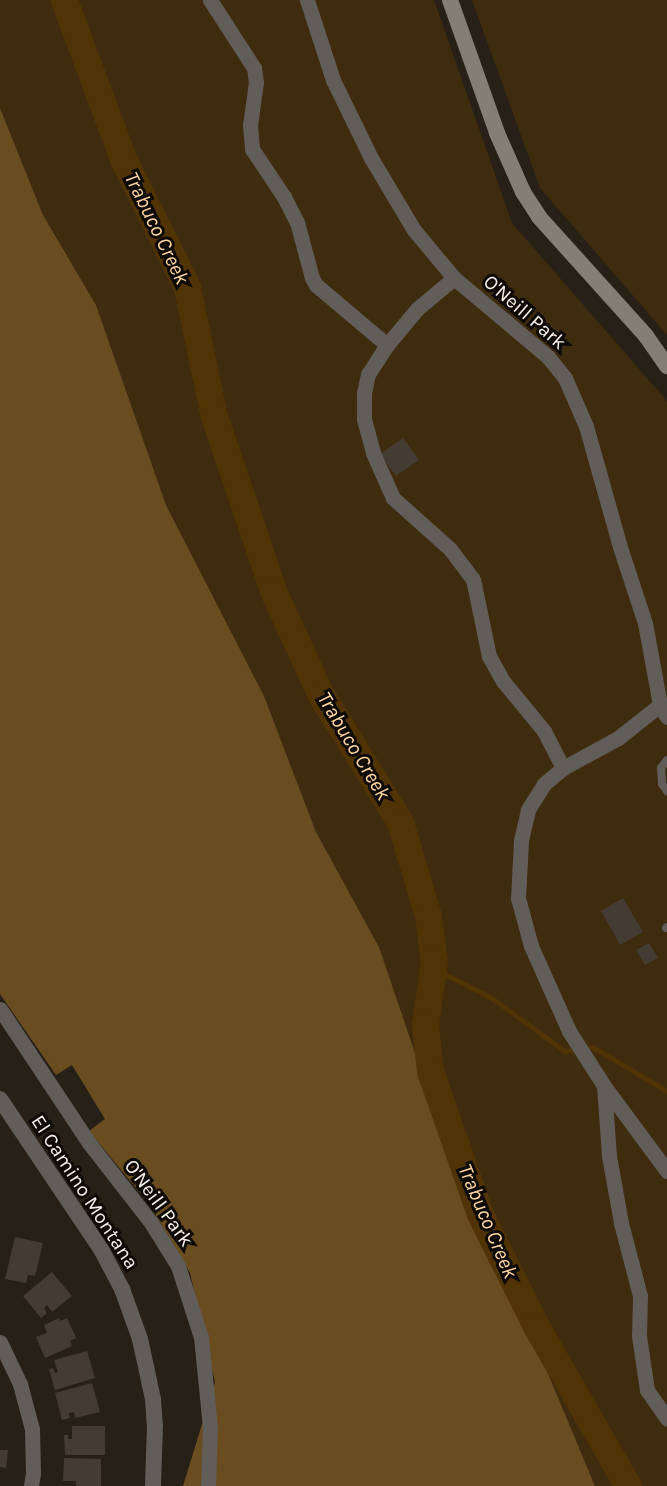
<!DOCTYPE html>
<style>
body{margin:0}
#map{position:relative;width:667px;height:1486px;overflow:hidden;background:#272017;font-family:Karla,sans-serif}
div>[style]{position:absolute}
[style*='--x']{left:calc(var(--x)*1px);top:calc(var(--y)*1px);width:calc(var(--w)*1px);rotate:calc(var(--a)*1deg)}
.green>*{inset:0;background:#3f2b0e}
.forest>*{inset:0;background:#6a4c21}
.stream>*{height:4.5px;margin:-2.25px;padding:0 2.25px;transform-origin:2.25px;border-radius:2.25px;background:#513405}
.river>*{height:27px;margin:-13.5px;padding:0 13.5px;transform-origin:13.5px;border-radius:13.5px;background:#513405}
.building>*{inset:0;background:#443c32}
.service>*{height:8px;margin:-4px;padding:0 4px;transform-origin:4px;border-radius:4px;background:#615d58}
.minor>*{height:15px;margin:-7.5px;padding:0 7.5px;transform-origin:7.5px;border-radius:7.5px;background:#615d58}
.tertiary>*{height:16px;margin:-8px;padding:0 8px;transform-origin:8px;border-radius:8px;background:#615d58}
.secondary>*{height:16px;margin:-8px;padding:0 8px;transform-origin:8px;border-radius:8px;background:#847e77}
span{translate:-50% -50%;white-space:nowrap;text-align:center;line-height:1.15;-webkit-text-stroke:6px #0e0a07;paint-order:stroke}
.street-label{font-size:20px;color:#f6f1eb}
.water-label{font-size:21px;color:#fed6a2;font-style:italic}
</style>
<div id="map">
<div class="green">
<i style="clip-path:polygon(0 0,434px 0,512px 223px,667px 401px,667px 1486px,595px 1486px,542px 1359px,458px 1179px,379px 947px,316px 832px,264px 696px,166px 505px,96px 305px,43px 215px,0 108px)"></i>
<i style="clip-path:polygon(472px 0,667px 0,667px 335px,540px 188px)"></i>
</div>
<div class="forest">
<i style="clip-path:polygon(0 108px,43px 215px,96px 305px,166px 505px,264px 696px,316px 832px,379px 947px,458px 1179px,542px 1359px,595px 1486px,183px 1486px,215px 1382px,190px 1273px,150px 1205px,89px 1131px,105px 1119px,72px 1065px,56px 1075px,0 994px)"></i>
</div>
<div class="stream">
<i style="--x:434;--y:961;--w:17;--a:50"></i>
<i style="--x:445;--y:974;--w:53;--a:27.1"></i>
<i style="--x:492;--y:998;--w:90;--a:36"></i>
<i style="--x:565;--y:1051;--w:28;--a:-8"></i>
<i style="--x:593;--y:1047;--w:86;--a:30.7"></i>
</div>
<div class="river">
<i style="--x:64;--y:0;--w:172;--a:69.6"></i>
<i style="--x:124;--y:161;--w:141;--a:63.4"></i>
<i style="--x:187;--y:287;--w:129;--a:78.3"></i>
<i style="--x:213;--y:413;--w:190;--a:71.3"></i>
<i style="--x:274;--y:593;--w:112;--a:65.3"></i>
<i style="--x:321;--y:695;--w:150;--a:58.1"></i>
<i style="--x:400;--y:822;--w:98;--a:73.4"></i>
<i style="--x:428;--y:916;--w:45;--a:82.4"></i>
<i style="--x:434;--y:961;--w:64;--a:98.1"></i>
<i style="--x:425;--y:1024;--w:47;--a:83.9"></i>
<i style="--x:430;--y:1071;--w:151;--a:70.7"></i>
<i style="--x:480;--y:1214;--w:125;--a:63.4"></i>
<i style="--x:536;--y:1326;--w:185;--a:60.1"></i>
</div>
<div class="building">
<i style="clip-path:polygon(403px 438px,419px 460px,396px 476px,380px 454px)"></i>
<i style="clip-path:polygon(623px 898px,643px 932px,620px 945px,601px 911px)"></i>
<i style="clip-path:polygon(649px 943px,658px 958px,645px 965px,636px 950px)"></i>
<i style="clip-path:polygon(15px 1237px,43px 1243px,35px 1276px,28px 1275px,26px 1283px,5px 1279px)"></i>
<i style="clip-path:polygon(52px 1272px,72px 1296px,52px 1312px,47px 1305px,44px 1308px,47px 1313px,41px 1318px,23px 1296px)"></i>
<i style="clip-path:polygon(59px 1318px,60px 1321px,67px 1318px,76px 1338px,70px 1341px,72px 1346px,45px 1358px,36px 1337px,47px 1333px,44px 1325px)"></i>
<i style="clip-path:polygon(87px 1351px,95px 1378px,55px 1390px,49px 1369px,53px 1368px,55px 1373px,58px 1372px,54px 1360px)"></i>
<i style="clip-path:polygon(92px 1383px,100px 1412px,75px 1418px,74px 1412px,69px 1413px,70px 1418px,62px 1420px,55px 1393px)"></i>
<i style="clip-path:polygon(72px 1426px,105px 1426px,105px 1455px,65px 1455px,64px 1435px,68px 1435px,68px 1439px,72px 1439px)"></i>
<i style="clip-path:polygon(0 1450px,8px 1450px,6px 1468px,0 1467px)"></i>
<i style="clip-path:polygon(64px 1458px,101px 1459px,101px 1486px,76px 1486px,76px 1481px,63px 1481px)"></i>
</div>
<div class="service">
<i style="--x:667;--y:760;--w:10;--a:127"></i>
<i style="--x:661;--y:768;--w:16;--a:86"></i>
<i style="--x:662;--y:784;--w:9;--a:54"></i>
<i style="--x:666;--y:928;--w:1;--a:-45"></i>
</div>
<div class="minor">
<i style="--x:210;--y:0;--w:81;--a:57.1"></i>
<i style="--x:254;--y:68;--w:14;--a:82"></i>
<i style="--x:256;--y:82;--w:43;--a:97.9"></i>
<i style="--x:250;--y:125;--w:24;--a:85"></i>
<i style="--x:252;--y:149;--w:58;--a:56.3"></i>
<i style="--x:284;--y:197;--w:28;--a:63"></i>
<i style="--x:297;--y:222;--w:58;--a:75"></i>
<i style="--x:312;--y:278;--w:8;--a:60"></i>
<i style="--x:316;--y:285;--w:93;--a:40.2"></i>
<i style="--x:307;--y:0;--w:84;--a:72"></i>
<i style="--x:333;--y:80;--w:87;--a:64"></i>
<i style="--x:371;--y:158;--w:84;--a:59.2"></i>
<i style="--x:414;--y:230;--w:62;--a:50.2"></i>
<i style="--x:454;--y:278;--w:123;--a:40"></i>
<i style="--x:548;--y:357;--w:27;--a:51"></i>
<i style="--x:565;--y:378;--w:52;--a:66.4"></i>
<i style="--x:586;--y:426;--w:126;--a:74.3"></i>
<i style="--x:620;--y:547;--w:80;--a:71.8"></i>
<i style="--x:645;--y:623;--w:83;--a:79.6"></i>
<i style="--x:660;--y:705;--w:14;--a:60"></i>
<i style="--x:454;--y:278;--w:48;--a:140"></i>
<i style="--x:417;--y:309;--w:47;--a:129.8"></i>
<i style="--x:387;--y:345;--w:35;--a:123"></i>
<i style="--x:368;--y:374;--w:19;--a:102"></i>
<i style="--x:364;--y:393;--w:26;--a:90"></i>
<i style="--x:364;--y:419;--w:35;--a:75"></i>
<i style="--x:373;--y:453;--w:49;--a:66"></i>
<i style="--x:393;--y:498;--w:76;--a:41.8"></i>
<i style="--x:450;--y:549;--w:38;--a:53"></i>
<i style="--x:473;--y:579;--w:79;--a:78.3"></i>
<i style="--x:489;--y:656;--w:29;--a:61"></i>
<i style="--x:503;--y:681;--w:65;--a:50.6"></i>
<i style="--x:544;--y:731;--w:42;--a:62.8"></i>
<i style="--x:563;--y:768;--w:25;--a:140"></i>
<i style="--x:544;--y:784;--w:31;--a:122"></i>
<i style="--x:528;--y:810;--w:32;--a:103"></i>
<i style="--x:521;--y:841;--w:57;--a:93"></i>
<i style="--x:518;--y:898;--w:50;--a:74.8"></i>
<i style="--x:531;--y:946;--w:93;--a:65.9"></i>
<i style="--x:569;--y:1031;--w:65;--a:57.5"></i>
<i style="--x:604;--y:1086;--w:106;--a:53.5"></i>
<i style="--x:563;--y:768;--w:63;--a:-28.6"></i>
<i style="--x:618;--y:738;--w:53;--a:-38.2"></i>
<i style="--x:0;--y:1009;--w:161;--a:56.4"></i>
<i style="--x:89;--y:1143;--w:99;--a:52"></i>
<i style="--x:150;--y:1221;--w:53;--a:58.1"></i>
<i style="--x:178;--y:1266;--w:75;--a:72.1"></i>
<i style="--x:201;--y:1337;--w:90;--a:84.3"></i>
<i style="--x:210;--y:1427;--w:59;--a:91.9"></i>
<i style="--x:604;--y:1086;--w:70;--a:85.9"></i>
<i style="--x:609;--y:1156;--w:68;--a:79.8"></i>
<i style="--x:621;--y:1223;--w:75;--a:75.4"></i>
<i style="--x:640;--y:1296;--w:40;--a:91.4"></i>
<i style="--x:639;--y:1336;--w:55;--a:81.6"></i>
<i style="--x:647;--y:1390;--w:35;--a:55"></i>
<i style="--x:0;--y:1342;--w:47;--a:64.5"></i>
<i style="--x:20;--y:1384;--w:47;--a:75.1"></i>
<i style="--x:32;--y:1429;--w:44;--a:88.7"></i>
<i style="--x:33;--y:1473;--w:13;--a:99"></i>
</div>
<div class="tertiary">
<i style="--x:0;--y:1099;--w:183;--a:56.1"></i>
<i style="--x:102;--y:1251;--w:43;--a:62.2"></i>
<i style="--x:122;--y:1289;--w:53;--a:70.2"></i>
<i style="--x:140;--y:1339;--w:61;--a:77.8"></i>
<i style="--x:153;--y:1399;--w:26;--a:86"></i>
<i style="--x:155;--y:1425;--w:61;--a:91.9"></i>
</div>
<div class="secondary">
<i style="--x:450;--y:0;--w:141;--a:70.5"></i>
<i style="--x:497;--y:133;--w:64;--a:66.2"></i>
<i style="--x:523;--y:192;--w:30;--a:57"></i>
<i style="--x:539;--y:217;--w:160;--a:48"></i>
<i style="--x:646;--y:336;--w:37;--a:55"></i>
</div>
<div class="street-label">
<span style="left:525px;top:312px;rotate:41deg">O'Neill Park</span>
<span style="left:85px;top:1192px;rotate:57deg">El Camino Montana</span>
<span style="left:159px;top:1203px;rotate:54deg">O'Neill Park</span>
</div>
<div class="water-label">
<span style="left:157px;top:228px;rotate:64deg">Trabuco Creek</span>
<span style="left:354px;top:746px;rotate:59deg">Trabuco Creek</span>
<span style="left:488px;top:1221px;rotate:67deg">Trabuco Creek</span>
</div>
</div>
